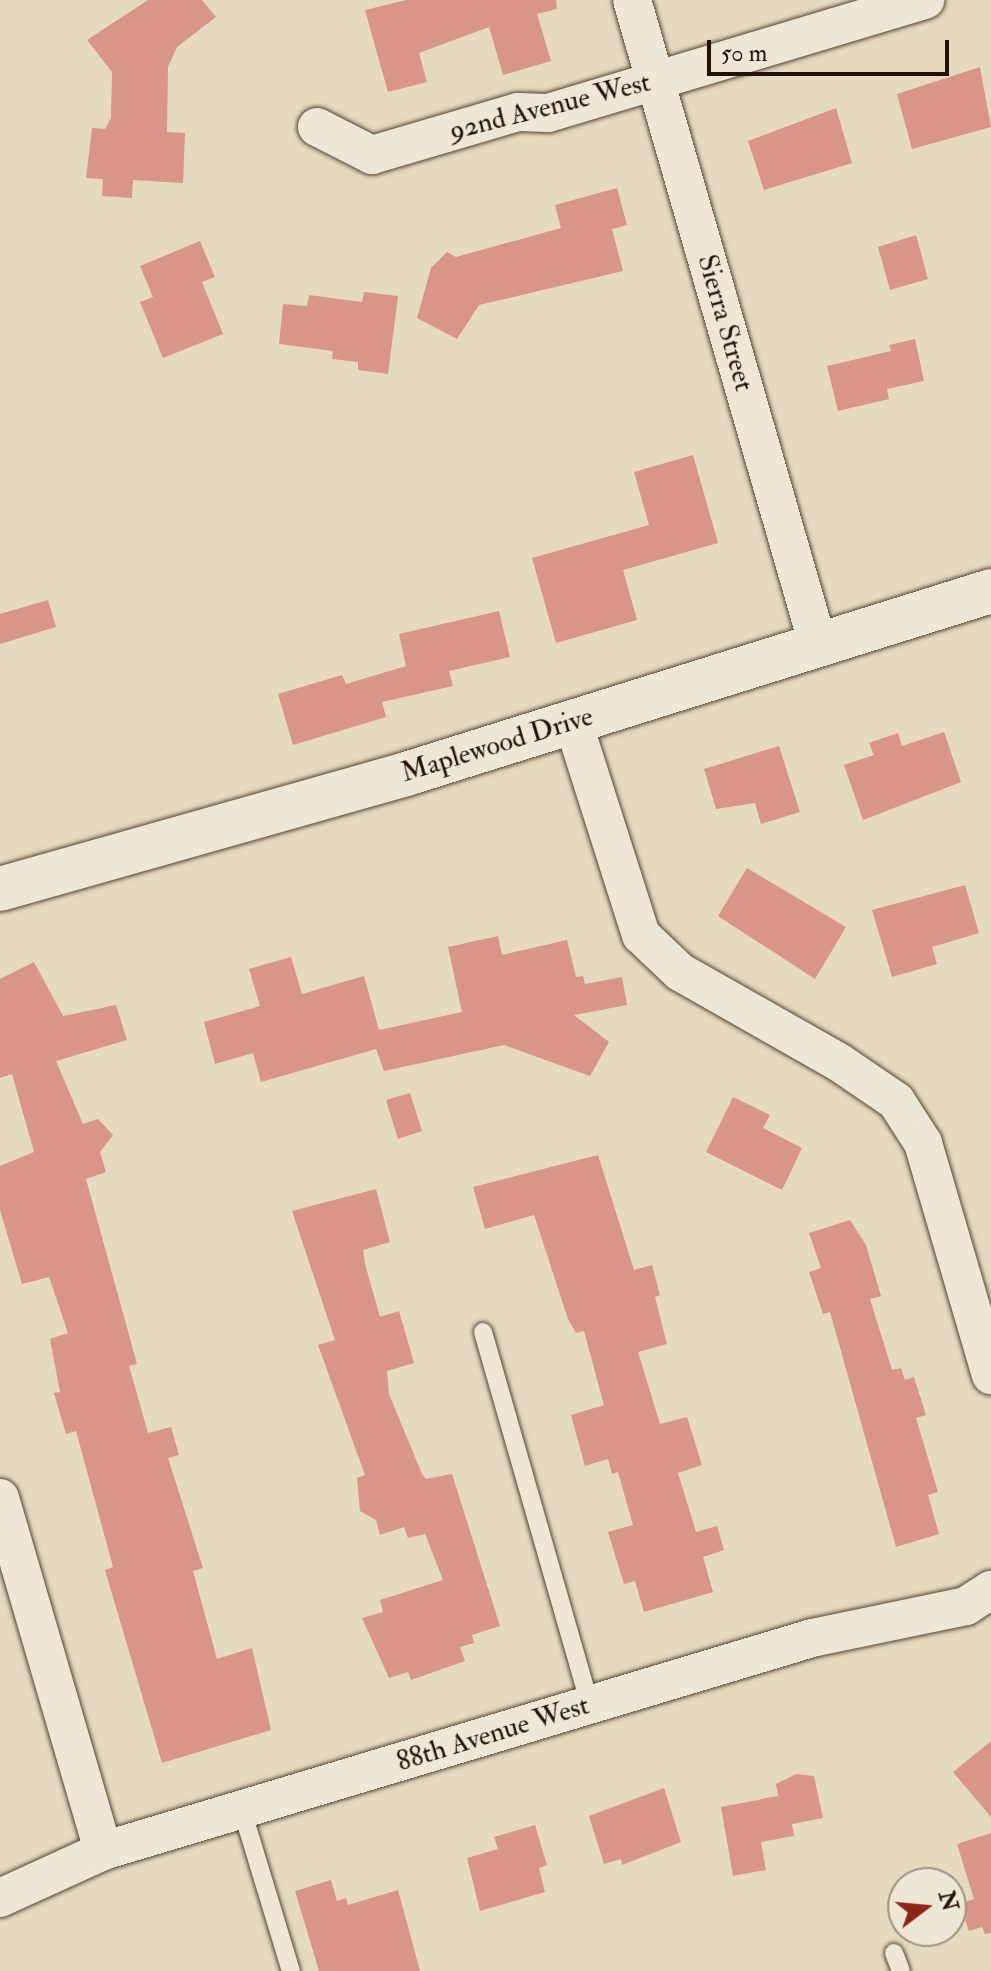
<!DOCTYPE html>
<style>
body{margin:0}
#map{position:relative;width:991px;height:1971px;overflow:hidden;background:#e5dabf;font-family:"IM FELL Double Pica",serif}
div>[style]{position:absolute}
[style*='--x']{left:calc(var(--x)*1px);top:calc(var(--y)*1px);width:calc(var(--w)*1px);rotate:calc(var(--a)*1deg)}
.building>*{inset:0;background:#d99587}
.roads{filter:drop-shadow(0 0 2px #544434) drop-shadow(0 0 2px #544434)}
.service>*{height:18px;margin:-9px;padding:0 9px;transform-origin:9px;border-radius:9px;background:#eee7d5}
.minor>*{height:38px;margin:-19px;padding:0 19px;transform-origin:19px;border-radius:19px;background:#eee7d5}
.tertiary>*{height:44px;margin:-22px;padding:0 22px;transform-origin:22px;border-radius:22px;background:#eee7d5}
span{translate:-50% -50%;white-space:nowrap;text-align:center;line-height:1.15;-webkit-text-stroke:6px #eee7d5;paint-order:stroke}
.street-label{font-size:28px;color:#231205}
.north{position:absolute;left:887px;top:1867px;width:80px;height:80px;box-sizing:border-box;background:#eee7d5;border:2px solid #9d9282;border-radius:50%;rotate:74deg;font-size:22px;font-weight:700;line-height:32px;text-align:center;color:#231205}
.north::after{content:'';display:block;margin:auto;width:28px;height:36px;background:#8f2418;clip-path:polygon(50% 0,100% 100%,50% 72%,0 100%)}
.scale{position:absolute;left:707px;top:40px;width:242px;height:36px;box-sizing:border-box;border:4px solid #231205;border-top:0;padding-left:10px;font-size:24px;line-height:28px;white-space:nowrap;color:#231205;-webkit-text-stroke:6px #eee7d5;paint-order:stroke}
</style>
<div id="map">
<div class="building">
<i style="clip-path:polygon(148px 0,202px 0,216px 17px,177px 47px,168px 67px,167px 132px,185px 133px,183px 183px,133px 180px,132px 198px,102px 196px,103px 179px,86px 178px,92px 128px,105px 129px,111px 118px,112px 72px,87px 40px)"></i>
<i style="clip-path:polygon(406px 0,556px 0,557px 9px,537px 14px,551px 61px,503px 75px,489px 27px,419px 53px,427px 82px,388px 92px,365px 10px)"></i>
<i style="clip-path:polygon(980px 67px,991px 127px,912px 149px,897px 94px)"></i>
<i style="clip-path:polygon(836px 108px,852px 163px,764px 190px,748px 141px)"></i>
<i style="clip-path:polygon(617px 188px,627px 225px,612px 229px,623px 271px,479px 305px,457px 339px,417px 318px,431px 268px,447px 252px,456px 257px,561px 228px,555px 205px)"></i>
<i style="clip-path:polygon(916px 235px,928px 279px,890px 290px,878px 247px)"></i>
<i style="clip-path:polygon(200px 241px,215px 277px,202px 282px,223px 334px,163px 358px,140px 302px,153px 297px,140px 266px)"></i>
<i style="clip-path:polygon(364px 292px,398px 296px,388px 374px,358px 370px,358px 362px,332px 359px,333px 351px,279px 344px,283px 304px,307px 306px,309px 295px,362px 302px)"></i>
<i style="clip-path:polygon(915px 339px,924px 381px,887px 389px,889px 399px,838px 411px,827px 366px,891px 351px,889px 345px)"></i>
<i style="clip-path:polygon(693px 455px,718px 543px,623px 570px,637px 620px,556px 643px,532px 558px,649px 525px,634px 472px)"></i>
<i style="clip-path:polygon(48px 600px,56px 627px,0 644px,0 614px)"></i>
<i style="clip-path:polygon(499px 611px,510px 657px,449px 671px,453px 686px,382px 702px,386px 717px,293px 745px,278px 694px,342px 675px,346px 684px,406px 666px,399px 634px)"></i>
<i style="clip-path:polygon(944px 732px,961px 782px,863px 820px,844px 765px,874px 755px,869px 743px,898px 733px,902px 746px)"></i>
<i style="clip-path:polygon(779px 746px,800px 812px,761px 824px,755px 803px,716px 809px,704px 769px)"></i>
<i style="clip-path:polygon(747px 868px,846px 927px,815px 979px,718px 916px)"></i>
<i style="clip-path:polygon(965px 885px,979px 933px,932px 947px,937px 964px,892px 977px,872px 910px)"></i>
<i style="clip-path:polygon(498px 936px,502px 955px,567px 940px,576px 977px,583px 976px,585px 984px,622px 977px,627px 1005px,574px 1015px,609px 1042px,590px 1076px,504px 1045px,384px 1071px,376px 1049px,261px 1082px,253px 1053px,215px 1064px,204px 1022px,260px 1006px,249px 969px,291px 957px,302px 994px,364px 976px,379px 1030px,462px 1012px,448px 947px)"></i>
<i style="clip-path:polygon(34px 962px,63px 1016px,116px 1005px,127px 1040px,56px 1061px,83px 1124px,98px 1119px,113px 1135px,100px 1152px,106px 1172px,86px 1179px,137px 1364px,129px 1366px,148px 1433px,171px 1427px,179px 1455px,168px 1458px,203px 1568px,193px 1571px,217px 1659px,252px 1648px,271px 1730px,162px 1763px,105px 1570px,113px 1567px,76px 1431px,66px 1434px,54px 1393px,60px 1392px,50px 1339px,68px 1333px,49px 1277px,22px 1284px,0 1210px,0 1166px,34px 1152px,12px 1074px,0 1078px,0 979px)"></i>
<i style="clip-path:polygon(410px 1093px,422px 1131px,398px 1139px,386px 1100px)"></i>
<i style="clip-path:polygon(733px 1097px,770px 1115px,763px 1128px,802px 1148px,782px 1190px,706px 1152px)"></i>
<i style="clip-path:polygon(598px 1155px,634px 1270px,652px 1265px,660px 1295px,655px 1297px,667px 1344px,638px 1352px,660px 1424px,687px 1417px,702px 1465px,678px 1473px,696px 1532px,717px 1526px,724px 1550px,703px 1557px,713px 1592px,644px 1612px,635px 1581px,624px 1584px,608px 1532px,633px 1525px,618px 1472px,612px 1474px,608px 1459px,585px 1466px,571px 1415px,604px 1405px,584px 1331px,576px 1333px,568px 1319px,534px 1215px,485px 1229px,473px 1187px)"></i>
<i style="clip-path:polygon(376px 1189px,390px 1242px,363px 1250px,365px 1264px,380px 1317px,399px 1311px,414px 1363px,387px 1371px,389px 1394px,422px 1474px,426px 1479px,452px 1474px,500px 1626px,472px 1635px,474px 1643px,460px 1647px,465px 1661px,411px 1680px,408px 1672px,389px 1678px,362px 1618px,383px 1612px,380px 1600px,443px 1580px,425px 1534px,408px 1538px,404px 1527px,380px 1535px,376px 1520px,360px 1511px,357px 1478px,365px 1475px,318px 1345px,335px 1340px,292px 1211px)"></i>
<i style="clip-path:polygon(850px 1220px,866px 1245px,881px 1296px,870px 1299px,892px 1370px,901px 1368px,905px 1380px,914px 1377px,926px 1415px,916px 1418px,938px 1492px,928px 1495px,939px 1534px,896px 1547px,830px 1312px,823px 1314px,809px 1272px,821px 1268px,809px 1233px)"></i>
<i style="clip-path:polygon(991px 1741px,991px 1817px,953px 1772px)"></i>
<i style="clip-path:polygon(796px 1774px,814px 1776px,823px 1818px,792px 1824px,794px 1836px,761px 1842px,766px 1870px,733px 1876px,721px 1807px,778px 1796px,776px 1784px)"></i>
<i style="clip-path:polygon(664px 1788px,681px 1842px,622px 1865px,621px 1859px,604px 1864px,589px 1816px)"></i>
<i style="clip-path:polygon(535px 1825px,547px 1865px,539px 1868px,545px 1892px,480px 1911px,467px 1858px,498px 1849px,494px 1837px)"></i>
<i style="clip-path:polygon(991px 1833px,991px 1933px,985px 1934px,982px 1927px,969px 1931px,960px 1904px,974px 1899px,957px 1844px)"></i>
<i style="clip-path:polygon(331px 1880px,337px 1901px,346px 1898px,348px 1905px,398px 1890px,420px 1971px,319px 1971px,295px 1891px)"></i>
</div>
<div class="roads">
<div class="service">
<i style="--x:483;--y:1332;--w:388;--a:74"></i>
<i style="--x:242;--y:1810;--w:168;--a:73.1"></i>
<i style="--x:894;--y:1953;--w:19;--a:69"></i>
</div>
<div class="minor">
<i style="--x:632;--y:0;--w:671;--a:73.91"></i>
<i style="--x:317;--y:127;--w:62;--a:27"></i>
<i style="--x:372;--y:155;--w:152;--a:-16.4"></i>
<i style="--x:518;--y:112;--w:30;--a:2"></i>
<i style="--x:548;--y:113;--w:394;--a:-16.7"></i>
<i style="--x:573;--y:722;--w:224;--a:72.3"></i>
<i style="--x:641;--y:935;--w:54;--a:43.5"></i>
<i style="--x:680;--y:972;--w:184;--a:29.6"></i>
<i style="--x:840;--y:1063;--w:68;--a:34.2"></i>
<i style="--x:896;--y:1101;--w:50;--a:57.3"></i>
<i style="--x:923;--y:1143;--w:242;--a:73.7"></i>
<i style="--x:0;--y:1498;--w:368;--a:73.7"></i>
<i style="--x:0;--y:1898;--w:113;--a:-24.5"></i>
<i style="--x:103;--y:1851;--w:740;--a:-16.72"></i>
<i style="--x:812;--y:1638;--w:157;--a:-11.7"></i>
<i style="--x:966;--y:1606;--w:30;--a:-33"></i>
</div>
<div class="tertiary">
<i style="--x:0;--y:889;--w:422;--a:-15.8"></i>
<i style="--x:406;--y:774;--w:613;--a:-17.37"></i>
</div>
</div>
<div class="street-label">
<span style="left:550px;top:107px;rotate:-14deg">92nd Avenue West</span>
<span style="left:725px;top:323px;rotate:74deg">Sierra Street</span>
<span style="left:497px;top:745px;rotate:-17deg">Maplewood Drive</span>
<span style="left:493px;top:1734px;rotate:-17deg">88th Avenue West</span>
</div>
<div class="north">N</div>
<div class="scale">50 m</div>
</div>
